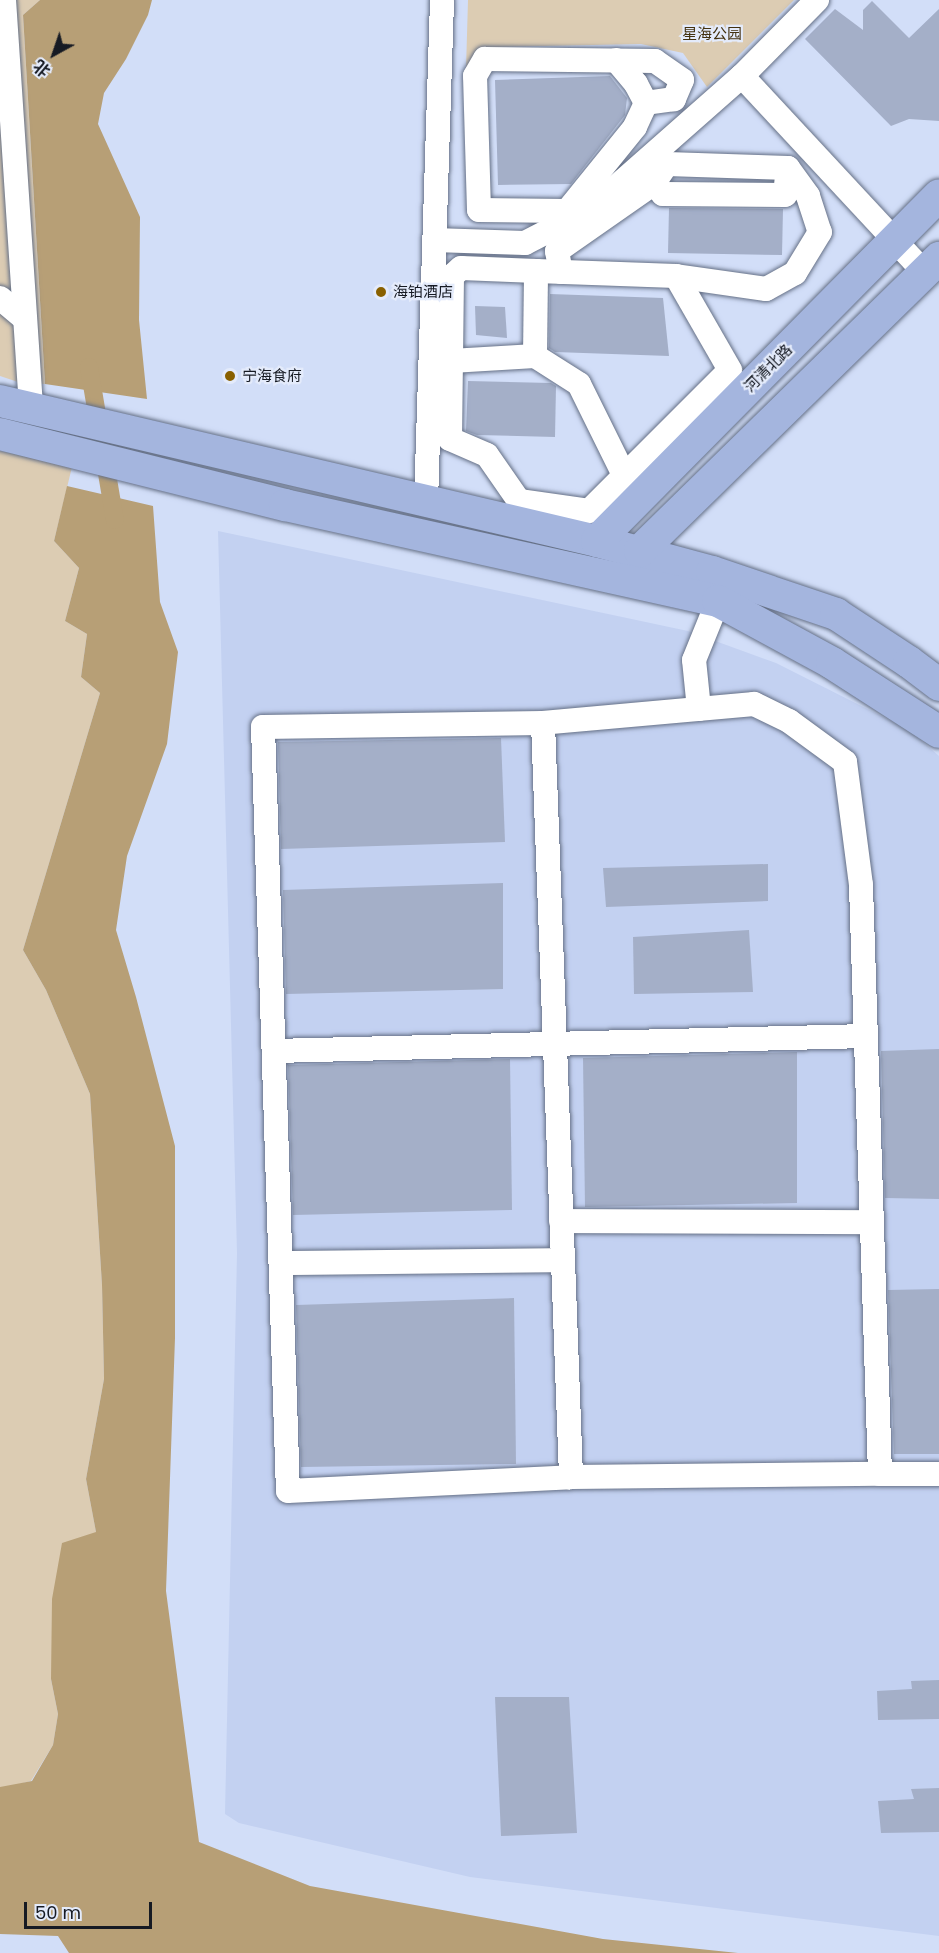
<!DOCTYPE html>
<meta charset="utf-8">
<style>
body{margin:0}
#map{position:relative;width:939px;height:1953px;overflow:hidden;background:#d2def8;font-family:Poppins,"Noto Sans SC",sans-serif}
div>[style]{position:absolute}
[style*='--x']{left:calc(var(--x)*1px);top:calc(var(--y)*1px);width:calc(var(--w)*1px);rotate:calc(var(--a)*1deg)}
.built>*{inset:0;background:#c3d1f1}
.green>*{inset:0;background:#dcccb3}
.water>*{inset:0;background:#b79f76}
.canal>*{height:18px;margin:-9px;padding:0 9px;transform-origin:9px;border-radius:9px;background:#b79f76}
.building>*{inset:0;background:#a4afc8}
.roads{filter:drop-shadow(0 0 2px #657086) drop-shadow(0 0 2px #657086)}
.minor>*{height:24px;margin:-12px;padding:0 12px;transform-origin:12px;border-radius:12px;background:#fff}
.major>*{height:32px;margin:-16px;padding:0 16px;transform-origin:16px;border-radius:16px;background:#a4b5de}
.dots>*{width:16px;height:16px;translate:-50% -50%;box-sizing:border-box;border:3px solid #e4ebfb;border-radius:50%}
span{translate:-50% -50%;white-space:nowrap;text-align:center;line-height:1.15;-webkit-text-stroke:4.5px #e4ebfb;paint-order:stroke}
.park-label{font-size:15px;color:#43310f}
.poi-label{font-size:15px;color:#161a23}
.left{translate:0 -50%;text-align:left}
.street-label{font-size:15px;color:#161a23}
.north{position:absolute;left:24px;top:24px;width:60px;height:60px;-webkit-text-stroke:4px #e4ebfb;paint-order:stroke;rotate:220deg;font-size:16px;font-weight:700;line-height:24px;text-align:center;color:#161a23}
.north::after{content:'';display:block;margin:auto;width:21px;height:27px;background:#161a23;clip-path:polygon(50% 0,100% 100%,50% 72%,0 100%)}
.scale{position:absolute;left:24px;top:1902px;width:128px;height:27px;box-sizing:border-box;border:3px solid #161a23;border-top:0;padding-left:8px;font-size:18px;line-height:21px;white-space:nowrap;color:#161a23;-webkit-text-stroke:4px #e4ebfb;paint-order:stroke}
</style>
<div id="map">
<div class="built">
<i style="clip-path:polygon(218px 531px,688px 631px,776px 663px,909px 730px,939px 756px,939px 1936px,470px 1877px,239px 1823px,225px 1814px,237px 1253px)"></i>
</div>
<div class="green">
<i style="clip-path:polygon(0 0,40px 0,23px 15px,45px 384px,21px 383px,0 376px)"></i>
<i style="clip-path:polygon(468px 0,794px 0,707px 87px,683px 53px,641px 44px,499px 47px,466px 69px)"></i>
<i style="clip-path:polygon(0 451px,72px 467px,54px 541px,79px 568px,65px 621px,87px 634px,81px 677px,100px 693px,23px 950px,46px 990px,90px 1094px,102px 1285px,104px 1379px,86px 1479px,96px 1532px,51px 1679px,58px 1714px,53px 1745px,31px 1781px,0 1789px)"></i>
</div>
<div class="water">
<i style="clip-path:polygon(40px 0,152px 0,148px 15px,126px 59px,104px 93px,98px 124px,140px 217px,139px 320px,147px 399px,45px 384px,23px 15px)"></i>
<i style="clip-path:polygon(67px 486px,153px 506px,160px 602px,178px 652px,167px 744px,127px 856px,116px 930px,136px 997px,175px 1146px,175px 1338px,166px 1591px,199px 1842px,310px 1886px,603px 1939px,738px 1953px,69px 1953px,58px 1936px,0 1934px,0 1787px,32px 1781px,53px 1745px,58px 1714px,51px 1679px,52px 1599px,62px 1543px,96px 1532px,86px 1479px,104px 1379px,102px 1285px,90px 1094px,46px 990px,23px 950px,100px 693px,81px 677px,87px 634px,65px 621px,79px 568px,54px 541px)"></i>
</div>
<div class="canal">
<i style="--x:89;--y:367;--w:155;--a:80.4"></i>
</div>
<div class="building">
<i style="clip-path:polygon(872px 1px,909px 38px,939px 9px,939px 121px,909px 119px,891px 126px,805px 39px,835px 9px,863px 30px,863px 10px)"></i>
<i style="clip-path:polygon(610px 76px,627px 98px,625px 115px,571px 184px,498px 185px,495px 80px)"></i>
<i style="clip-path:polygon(669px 208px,783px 209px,782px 255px,668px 253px)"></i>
<i style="clip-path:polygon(550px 294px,663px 298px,669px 356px,555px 352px,549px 348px)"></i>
<i style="clip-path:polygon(475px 306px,505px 307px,507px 338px,476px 335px)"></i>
<i style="clip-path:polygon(468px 381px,551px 383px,556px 386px,555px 437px,477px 435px,466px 431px)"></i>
<i style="clip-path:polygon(501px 738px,505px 842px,281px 849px,278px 742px)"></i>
<i style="clip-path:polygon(768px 864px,768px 901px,606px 907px,603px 868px)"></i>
<i style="clip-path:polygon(503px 883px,503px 989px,286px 994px,283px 890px)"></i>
<i style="clip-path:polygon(749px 930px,753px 992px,634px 994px,633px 937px)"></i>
<i style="clip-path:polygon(939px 1049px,939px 1199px,885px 1198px,881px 1051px)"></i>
<i style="clip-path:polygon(797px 1052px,797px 1203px,585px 1207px,583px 1058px)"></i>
<i style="clip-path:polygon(510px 1059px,512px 1210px,293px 1215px,288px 1065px)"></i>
<i style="clip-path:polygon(939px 1289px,939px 1454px,894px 1454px,888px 1290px)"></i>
<i style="clip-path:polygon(514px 1298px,516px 1464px,301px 1467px,296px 1305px)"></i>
<i style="clip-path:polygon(939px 1680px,939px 1719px,878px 1720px,877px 1691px,912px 1689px,911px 1681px)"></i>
<i style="clip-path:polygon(495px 1697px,569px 1697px,577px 1833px,501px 1836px)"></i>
<i style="clip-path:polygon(939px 1788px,939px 1832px,881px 1833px,878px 1801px,914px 1799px,911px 1789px)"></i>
</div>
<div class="roads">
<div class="minor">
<i style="--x:4;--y:0;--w:407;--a:86.2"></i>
<i style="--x:485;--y:59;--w:170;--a:0.7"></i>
<i style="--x:655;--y:61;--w:33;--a:35"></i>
<i style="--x:682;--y:80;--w:21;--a:113"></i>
<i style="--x:674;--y:99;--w:28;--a:172"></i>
<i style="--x:646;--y:103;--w:26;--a:115"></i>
<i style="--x:635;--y:127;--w:108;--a:129"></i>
<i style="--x:567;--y:211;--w:88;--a:-179.3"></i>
<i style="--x:479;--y:210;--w:134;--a:-91.7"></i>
<i style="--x:475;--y:76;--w:20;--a:-60"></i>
<i style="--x:616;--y:60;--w:31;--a:50"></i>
<i style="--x:636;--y:84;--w:21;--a:62"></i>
<i style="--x:742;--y:76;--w:269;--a:47.1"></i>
<i style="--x:654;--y:183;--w:14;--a:51"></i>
<i style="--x:663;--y:194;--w:122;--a:0.5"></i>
<i style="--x:785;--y:195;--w:27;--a:-84"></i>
<i style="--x:434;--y:240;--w:91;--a:1.9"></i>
<i style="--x:525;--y:243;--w:74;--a:-27.3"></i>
<i style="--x:591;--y:209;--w:201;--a:-41.4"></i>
<i style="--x:742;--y:76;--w:107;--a:-45.4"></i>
<i style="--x:561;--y:272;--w:21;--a:-101"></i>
<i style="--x:557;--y:251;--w:118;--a:-35"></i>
<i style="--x:654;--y:183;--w:23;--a:-56"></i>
<i style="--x:667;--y:164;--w:121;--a:1.9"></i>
<i style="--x:788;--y:168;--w:34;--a:54"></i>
<i style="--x:808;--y:196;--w:38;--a:72"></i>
<i style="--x:820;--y:232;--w:48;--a:121.4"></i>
<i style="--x:795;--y:273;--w:33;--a:151"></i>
<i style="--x:766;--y:289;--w:91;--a:-171.8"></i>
<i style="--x:676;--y:276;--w:140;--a:-178"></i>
<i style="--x:536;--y:271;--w:75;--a:-177.7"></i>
<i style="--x:461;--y:268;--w:12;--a:138"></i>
<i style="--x:452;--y:276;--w:163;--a:90.7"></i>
<i style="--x:450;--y:439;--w:40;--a:23.4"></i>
<i style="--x:487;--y:455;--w:56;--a:55.2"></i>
<i style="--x:519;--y:501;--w:71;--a:8.1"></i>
<i style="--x:589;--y:511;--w:199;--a:-45"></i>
<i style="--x:730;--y:370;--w:108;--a:-119.9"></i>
<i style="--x:0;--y:298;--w:30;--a:40"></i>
<i style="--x:535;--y:356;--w:52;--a:32.5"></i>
<i style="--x:579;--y:384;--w:102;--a:63.7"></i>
<i style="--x:451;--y:361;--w:84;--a:-3.4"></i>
<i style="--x:535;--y:356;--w:85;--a:-89.3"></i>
<i style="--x:426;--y:502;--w:502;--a:-88.17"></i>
<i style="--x:699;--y:709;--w:49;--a:-95.8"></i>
<i style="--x:694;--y:660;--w:64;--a:-67.9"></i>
<i style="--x:543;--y:723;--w:755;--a:87.87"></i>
<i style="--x:274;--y:1051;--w:592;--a:-1.45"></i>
<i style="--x:561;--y:1221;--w:311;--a:0.2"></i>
<i style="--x:281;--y:1263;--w:282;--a:-0.6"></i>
<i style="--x:880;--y:1474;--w:589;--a:-91.85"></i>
<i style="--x:861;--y:885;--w:124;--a:-97.4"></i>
<i style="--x:845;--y:762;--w:69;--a:-143.8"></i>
<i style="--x:789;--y:721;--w:39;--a:-154"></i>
<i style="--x:754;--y:704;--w:212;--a:174.9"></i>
<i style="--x:543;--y:723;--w:280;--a:179.2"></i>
<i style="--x:263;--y:727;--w:764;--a:88.13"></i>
<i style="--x:288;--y:1491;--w:283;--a:-2.8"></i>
<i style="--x:571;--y:1477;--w:309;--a:-0.6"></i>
<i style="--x:880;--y:1474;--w:59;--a:0"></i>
</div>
<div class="major">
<i style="--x:0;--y:401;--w:613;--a:13.2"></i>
<i style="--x:597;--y:541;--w:119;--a:15.1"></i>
<i style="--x:712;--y:572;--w:131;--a:18.7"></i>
<i style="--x:836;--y:614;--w:87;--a:33.3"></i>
<i style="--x:909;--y:662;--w:38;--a:37"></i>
<i style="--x:0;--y:434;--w:294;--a:14"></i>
<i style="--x:285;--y:505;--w:444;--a:12.5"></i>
<i style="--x:718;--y:601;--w:130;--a:28.5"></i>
<i style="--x:832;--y:663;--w:127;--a:32.8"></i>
<i style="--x:597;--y:541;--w:486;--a:-45.3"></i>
<i style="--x:640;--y:551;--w:419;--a:-44.4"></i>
</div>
</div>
<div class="dots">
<i style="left:381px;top:292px;background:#896000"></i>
<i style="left:230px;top:376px;background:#896000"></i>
</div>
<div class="park-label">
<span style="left:712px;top:34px">星海公园</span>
</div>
<div class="poi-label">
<span class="left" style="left:393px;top:292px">海铂酒店</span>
<span class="left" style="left:242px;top:376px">宁海食府</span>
</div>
<div class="street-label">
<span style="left:768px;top:368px;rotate:-45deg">河清北路</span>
</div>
<div class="north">北</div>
<div class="scale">50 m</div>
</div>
